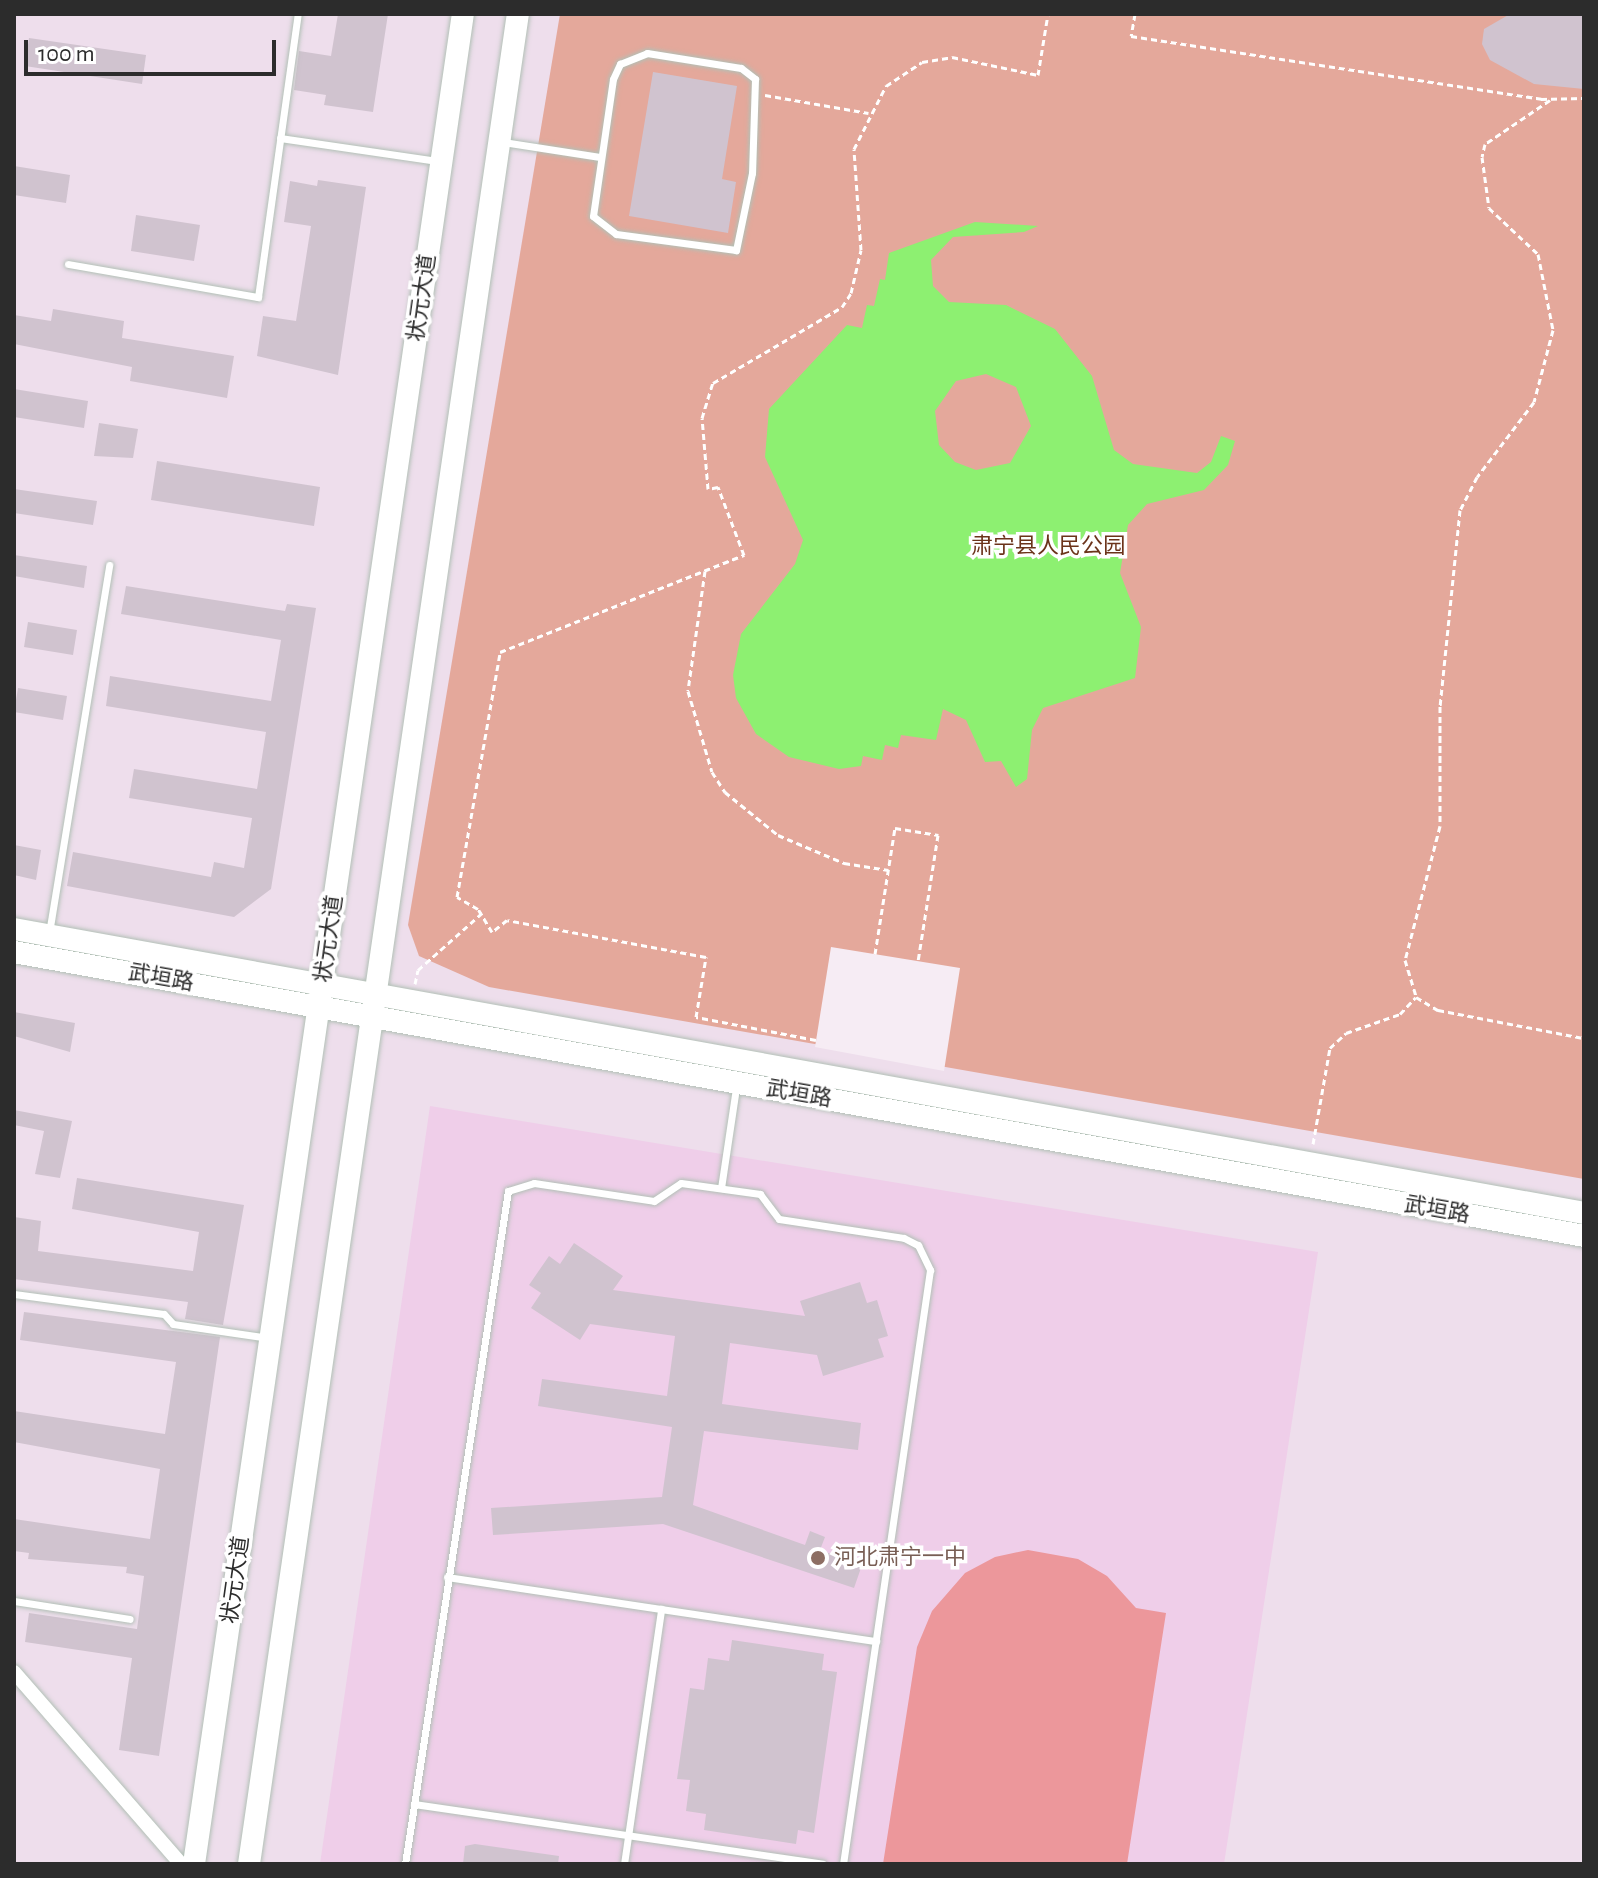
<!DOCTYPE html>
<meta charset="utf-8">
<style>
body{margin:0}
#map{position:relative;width:1598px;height:1878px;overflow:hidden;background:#eedeec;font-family:"Alegreya Sans","Noto Sans SC",sans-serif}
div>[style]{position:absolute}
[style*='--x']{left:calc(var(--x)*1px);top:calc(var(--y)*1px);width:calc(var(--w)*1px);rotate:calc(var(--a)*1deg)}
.education>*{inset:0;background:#efcee9}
.green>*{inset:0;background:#e4a89b}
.pitch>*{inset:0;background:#ec979b}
.plaza>*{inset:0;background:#f6ecf4}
.water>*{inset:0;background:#8df071}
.building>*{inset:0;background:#d0c3cf}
.path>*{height:3px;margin-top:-1.5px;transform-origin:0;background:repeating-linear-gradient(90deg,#fff 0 6px,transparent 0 10px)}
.roads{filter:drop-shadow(0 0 2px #b2c0b6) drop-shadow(0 0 2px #b2c0b6)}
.lane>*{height:7px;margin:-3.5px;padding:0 3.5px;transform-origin:3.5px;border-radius:3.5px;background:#fff}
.street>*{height:14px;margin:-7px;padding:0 7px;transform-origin:7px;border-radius:7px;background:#fff}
.secondary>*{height:22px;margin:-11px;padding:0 11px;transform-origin:11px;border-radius:11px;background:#fff}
.dots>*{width:22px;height:22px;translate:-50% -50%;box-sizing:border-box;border:4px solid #fff;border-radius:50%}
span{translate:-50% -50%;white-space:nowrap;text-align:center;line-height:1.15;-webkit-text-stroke:7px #fff;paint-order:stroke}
.street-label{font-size:22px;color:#2c2c2c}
.park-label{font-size:22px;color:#6b331a}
.education-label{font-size:22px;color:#785e54}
.left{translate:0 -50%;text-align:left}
.frame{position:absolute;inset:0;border:16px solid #2c2c2c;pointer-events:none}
.scale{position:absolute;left:24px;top:40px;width:252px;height:36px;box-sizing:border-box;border:4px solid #2c2c2c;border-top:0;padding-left:10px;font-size:24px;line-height:28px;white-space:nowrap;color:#2c2c2c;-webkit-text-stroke:6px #fff;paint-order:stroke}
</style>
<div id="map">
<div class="education">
<i style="clip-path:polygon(430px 1106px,1318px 1252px,1224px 1864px,320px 1864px)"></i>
</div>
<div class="green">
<i style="clip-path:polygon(560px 14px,1584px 14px,1584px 1179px,489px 987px,419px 956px,408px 925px)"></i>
</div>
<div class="pitch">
<i style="clip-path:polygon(1028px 1550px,1078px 1559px,1107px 1576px,1136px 1608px,1166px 1613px,1127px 1864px,883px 1864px,917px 1647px,932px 1611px,965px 1573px,995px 1557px)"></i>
</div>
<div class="plaza">
<i style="clip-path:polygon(831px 947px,960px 968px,944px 1071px,815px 1047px)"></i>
</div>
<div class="water">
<i style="clip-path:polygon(evenodd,975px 222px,1038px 226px,1024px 232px,953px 237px,931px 260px,933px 286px,949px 302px,1006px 305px,1055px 329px,1092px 376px,1114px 450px,1133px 464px,1197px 473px,1211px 462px,1221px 436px,1235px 441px,1228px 465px,1204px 490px,1147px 504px,1128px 525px,1120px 573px,1141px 627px,1135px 678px,1043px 708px,1032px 730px,1027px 779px,1016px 787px,1001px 761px,985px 762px,966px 720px,943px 709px,936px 740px,901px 735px,898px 748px,885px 745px,882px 760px,863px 756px,861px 766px,839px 769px,789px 757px,756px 734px,736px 698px,733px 675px,741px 634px,795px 564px,803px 540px,765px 457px,769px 409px,847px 325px,862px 328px,867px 305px,874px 306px,880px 279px,885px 280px,889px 253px,975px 222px,986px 374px,1016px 387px,1031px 426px,1010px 463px,976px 470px,955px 462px,939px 445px,935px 411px,956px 381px,986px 374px)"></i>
</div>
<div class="building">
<i style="clip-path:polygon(338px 14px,388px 14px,373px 112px,324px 105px,326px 95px,294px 90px,299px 51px,331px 56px)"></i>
<i style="clip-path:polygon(1510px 14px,1584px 15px,1584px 89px,1534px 84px,1490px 60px,1482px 44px,1484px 29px)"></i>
<i style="clip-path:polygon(29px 38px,146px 55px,142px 84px,25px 66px)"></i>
<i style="clip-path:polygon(653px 72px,737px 86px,722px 179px,736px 182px,728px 233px,629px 216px)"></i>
<i style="clip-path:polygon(14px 166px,70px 175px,66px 203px,14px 195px)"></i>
<i style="clip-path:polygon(318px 180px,366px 187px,338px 375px,257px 356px,263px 316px,296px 321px,311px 226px,284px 222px,290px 181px,317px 186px)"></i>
<i style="clip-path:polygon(136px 215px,200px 225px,194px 261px,131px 251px)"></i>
<i style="clip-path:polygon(53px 309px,124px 321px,122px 338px,234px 356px,227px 398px,130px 381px,132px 367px,14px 344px,14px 315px,51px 321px)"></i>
<i style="clip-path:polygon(14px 389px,88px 401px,84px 428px,14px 417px)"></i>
<i style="clip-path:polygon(99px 423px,138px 429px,133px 458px,94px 456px)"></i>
<i style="clip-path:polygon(157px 461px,320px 487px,314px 526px,151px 500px)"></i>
<i style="clip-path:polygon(14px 489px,97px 501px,93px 525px,14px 513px)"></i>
<i style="clip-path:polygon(14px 555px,87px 566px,84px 588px,14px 576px)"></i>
<i style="clip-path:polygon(126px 586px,285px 611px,287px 604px,316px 608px,271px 889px,234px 917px,67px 886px,73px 852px,211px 877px,214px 862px,244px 868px,252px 818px,129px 798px,134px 769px,257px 789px,266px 732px,106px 706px,110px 676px,271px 701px,281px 640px,121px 614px)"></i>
<i style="clip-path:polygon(28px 622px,77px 630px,73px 655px,24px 647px)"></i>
<i style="clip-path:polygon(18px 688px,67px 696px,63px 720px,14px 712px)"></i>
<i style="clip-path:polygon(14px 845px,41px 850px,36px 880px,14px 875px)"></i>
<i style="clip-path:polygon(14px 1012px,75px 1023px,70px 1052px,14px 1036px)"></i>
<i style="clip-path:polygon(14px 1110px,72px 1121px,60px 1178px,35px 1174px,44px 1131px,14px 1125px)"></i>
<i style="clip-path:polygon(77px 1178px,244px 1205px,223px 1325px,185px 1319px,188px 1302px,14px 1279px,14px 1217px,41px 1221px,38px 1251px,193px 1271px,199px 1232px,72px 1209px)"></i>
<i style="clip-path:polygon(574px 1243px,623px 1276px,613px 1290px,805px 1316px,800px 1301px,860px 1282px,867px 1303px,877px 1300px,888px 1336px,878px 1339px,884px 1357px,823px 1376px,817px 1355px,730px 1343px,722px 1404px,861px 1423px,858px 1450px,704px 1431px,693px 1505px,805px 1545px,810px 1531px,825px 1537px,820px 1550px,862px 1565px,854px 1588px,663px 1524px,493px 1535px,491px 1508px,662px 1497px,672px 1427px,538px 1406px,542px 1379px,667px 1396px,675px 1336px,590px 1324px,580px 1340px,531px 1308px,541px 1293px,529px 1285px,549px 1256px,560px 1264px)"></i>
<i style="clip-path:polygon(24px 1312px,220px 1337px,159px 1756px,119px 1750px,132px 1658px,25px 1642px,29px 1613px,137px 1629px,144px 1576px,126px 1573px,127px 1567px,28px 1559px,29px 1553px,14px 1551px,14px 1519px,150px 1539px,160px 1469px,14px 1442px,14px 1411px,165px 1434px,176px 1362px,20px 1340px)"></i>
<i style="clip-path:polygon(732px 1640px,824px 1654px,822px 1670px,837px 1672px,814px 1833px,798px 1830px,796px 1844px,704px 1830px,706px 1814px,686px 1811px,690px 1780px,677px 1779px,690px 1688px,704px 1690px,708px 1658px,729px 1661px)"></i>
<i style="clip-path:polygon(475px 1844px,559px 1856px,558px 1864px,463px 1864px,465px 1846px)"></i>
</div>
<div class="path">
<i style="--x:1135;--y:14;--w:22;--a:100"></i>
<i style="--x:1131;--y:36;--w:415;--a:8.7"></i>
<i style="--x:1541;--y:99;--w:43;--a:-1.3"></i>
<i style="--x:765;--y:95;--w:105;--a:9.9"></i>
<i style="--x:1550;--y:100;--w:78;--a:145.9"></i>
<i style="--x:1485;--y:144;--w:13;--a:103"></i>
<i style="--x:1482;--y:157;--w:51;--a:82.2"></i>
<i style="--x:1489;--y:208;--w:67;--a:43.2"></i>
<i style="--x:1538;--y:254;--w:77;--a:78.8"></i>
<i style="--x:1553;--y:330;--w:74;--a:104.8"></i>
<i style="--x:1534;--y:402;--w:94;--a:127.2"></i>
<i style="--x:1477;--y:477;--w:37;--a:117"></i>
<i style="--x:1460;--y:510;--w:197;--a:95.8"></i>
<i style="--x:1440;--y:706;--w:120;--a:90"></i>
<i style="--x:1440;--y:826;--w:138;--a:104.6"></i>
<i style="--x:1405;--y:960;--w:39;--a:73"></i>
<i style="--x:1416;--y:997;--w:26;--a:31"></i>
<i style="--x:1438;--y:1010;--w:149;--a:10.9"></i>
<i style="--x:705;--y:571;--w:121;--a:98.1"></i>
<i style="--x:688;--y:691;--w:84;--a:73.5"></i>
<i style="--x:712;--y:772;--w:24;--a:57"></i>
<i style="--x:725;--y:792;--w:68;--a:39.1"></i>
<i style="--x:778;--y:835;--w:72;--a:23"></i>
<i style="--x:844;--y:863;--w:45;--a:9"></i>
<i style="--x:875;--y:954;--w:128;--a:-81"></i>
<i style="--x:895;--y:828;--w:44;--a:9.2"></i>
<i style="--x:938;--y:835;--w:128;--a:99"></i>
<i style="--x:415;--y:984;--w:14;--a:-78"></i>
<i style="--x:418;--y:970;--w:86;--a:-41.7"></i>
<i style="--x:816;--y:1040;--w:122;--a:-169.1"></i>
<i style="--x:696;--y:1017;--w:61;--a:-80.5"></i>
<i style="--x:706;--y:957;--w:202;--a:-169.5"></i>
<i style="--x:507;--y:920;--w:19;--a:141"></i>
<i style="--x:492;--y:932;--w:27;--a:-121"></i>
<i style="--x:478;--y:909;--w:24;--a:-150"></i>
<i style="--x:457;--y:897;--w:249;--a:-80"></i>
<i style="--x:500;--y:652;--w:263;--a:-21.7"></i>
<i style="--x:744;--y:555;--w:73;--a:-110.9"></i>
<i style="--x:718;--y:487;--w:10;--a:169"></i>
<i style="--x:708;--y:489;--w:71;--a:-94.8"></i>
<i style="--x:702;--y:418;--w:37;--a:-73"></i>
<i style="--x:713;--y:383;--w:150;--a:-30.5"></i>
<i style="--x:842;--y:307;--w:17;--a:-57"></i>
<i style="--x:851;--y:293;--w:44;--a:-76.9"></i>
<i style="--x:861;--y:250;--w:101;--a:-94"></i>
<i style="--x:854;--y:149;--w:71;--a:-63.1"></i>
<i style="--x:886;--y:86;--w:43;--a:-33.7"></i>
<i style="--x:922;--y:62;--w:30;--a:-9"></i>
<i style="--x:952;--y:57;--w:88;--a:11.8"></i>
<i style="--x:1038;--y:75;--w:62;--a:-80.7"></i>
<i style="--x:1313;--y:1144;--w:97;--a:-80"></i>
<i style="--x:1330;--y:1048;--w:22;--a:-43"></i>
<i style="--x:1346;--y:1033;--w:57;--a:-19.4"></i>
<i style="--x:1400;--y:1014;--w:23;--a:-47"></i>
</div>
<div class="roads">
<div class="lane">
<i style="--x:647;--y:53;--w:95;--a:9.1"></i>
<i style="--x:741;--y:68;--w:18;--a:38"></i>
<i style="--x:755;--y:79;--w:94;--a:91.8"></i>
<i style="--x:752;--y:173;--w:79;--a:101.7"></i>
<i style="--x:736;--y:250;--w:121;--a:-172.4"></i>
<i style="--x:616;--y:234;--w:29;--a:-142"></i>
<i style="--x:593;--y:216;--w:138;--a:-81.7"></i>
<i style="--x:613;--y:79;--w:17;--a:-65"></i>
<i style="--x:620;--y:64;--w:29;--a:-22"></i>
<i style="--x:280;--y:138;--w:159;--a:8.3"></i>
<i style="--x:503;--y:142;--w:98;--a:8.8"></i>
<i style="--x:68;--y:264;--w:193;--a:9.9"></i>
<i style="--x:258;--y:297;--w:286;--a:-82"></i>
<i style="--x:49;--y:933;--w:373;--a:-80.7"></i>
<i style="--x:721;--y:1188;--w:101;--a:-81.5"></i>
<i style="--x:14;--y:1294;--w:151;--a:7.6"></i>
<i style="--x:164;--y:1314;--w:13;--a:48"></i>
<i style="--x:173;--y:1324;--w:97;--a:8.3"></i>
<i style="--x:447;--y:1577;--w:434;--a:8.5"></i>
<i style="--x:14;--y:1601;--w:117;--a:8.8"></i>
<i style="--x:414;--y:1804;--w:413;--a:8.3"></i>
<i style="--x:405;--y:1864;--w:681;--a:-81.3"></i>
<i style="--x:508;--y:1191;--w:27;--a:-17"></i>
<i style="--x:534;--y:1183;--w:121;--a:8.5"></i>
<i style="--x:654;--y:1201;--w:32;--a:-34"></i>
<i style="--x:681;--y:1183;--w:80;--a:7.9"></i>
<i style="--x:760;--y:1194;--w:31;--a:53"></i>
<i style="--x:779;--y:1219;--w:126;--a:8.6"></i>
<i style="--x:904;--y:1238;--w:16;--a:27"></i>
<i style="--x:918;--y:1245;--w:28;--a:64"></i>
<i style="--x:930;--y:1270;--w:600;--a:98.33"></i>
<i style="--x:624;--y:1864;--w:258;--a:-81.7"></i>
</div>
<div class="street">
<i style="--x:14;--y:1672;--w:254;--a:49"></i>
</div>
<div class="secondary">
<i style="--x:14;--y:929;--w:1595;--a:10.25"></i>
<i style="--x:14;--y:952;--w:1595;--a:10.25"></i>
<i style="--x:194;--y:1864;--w:1869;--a:-81.73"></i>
<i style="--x:249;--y:1864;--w:1869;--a:-81.73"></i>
</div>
</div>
<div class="dots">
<i style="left:818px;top:1558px;background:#8d6e63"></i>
</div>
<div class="street-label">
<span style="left:422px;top:298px;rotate:-82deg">状元大道</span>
<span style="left:329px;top:939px;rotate:-82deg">状元大道</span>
<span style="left:161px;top:978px;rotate:10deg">武垣路</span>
<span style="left:799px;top:1094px;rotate:10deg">武垣路</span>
<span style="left:1437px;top:1210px;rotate:10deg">武垣路</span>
<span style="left:236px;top:1580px;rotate:-82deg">状元大道</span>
</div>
<div class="park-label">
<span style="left:1048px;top:547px">肃宁县人民公园</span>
</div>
<div class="education-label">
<span class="left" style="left:834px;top:1558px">河北肃宁一中</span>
</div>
<div class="frame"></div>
<div class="scale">100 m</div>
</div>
